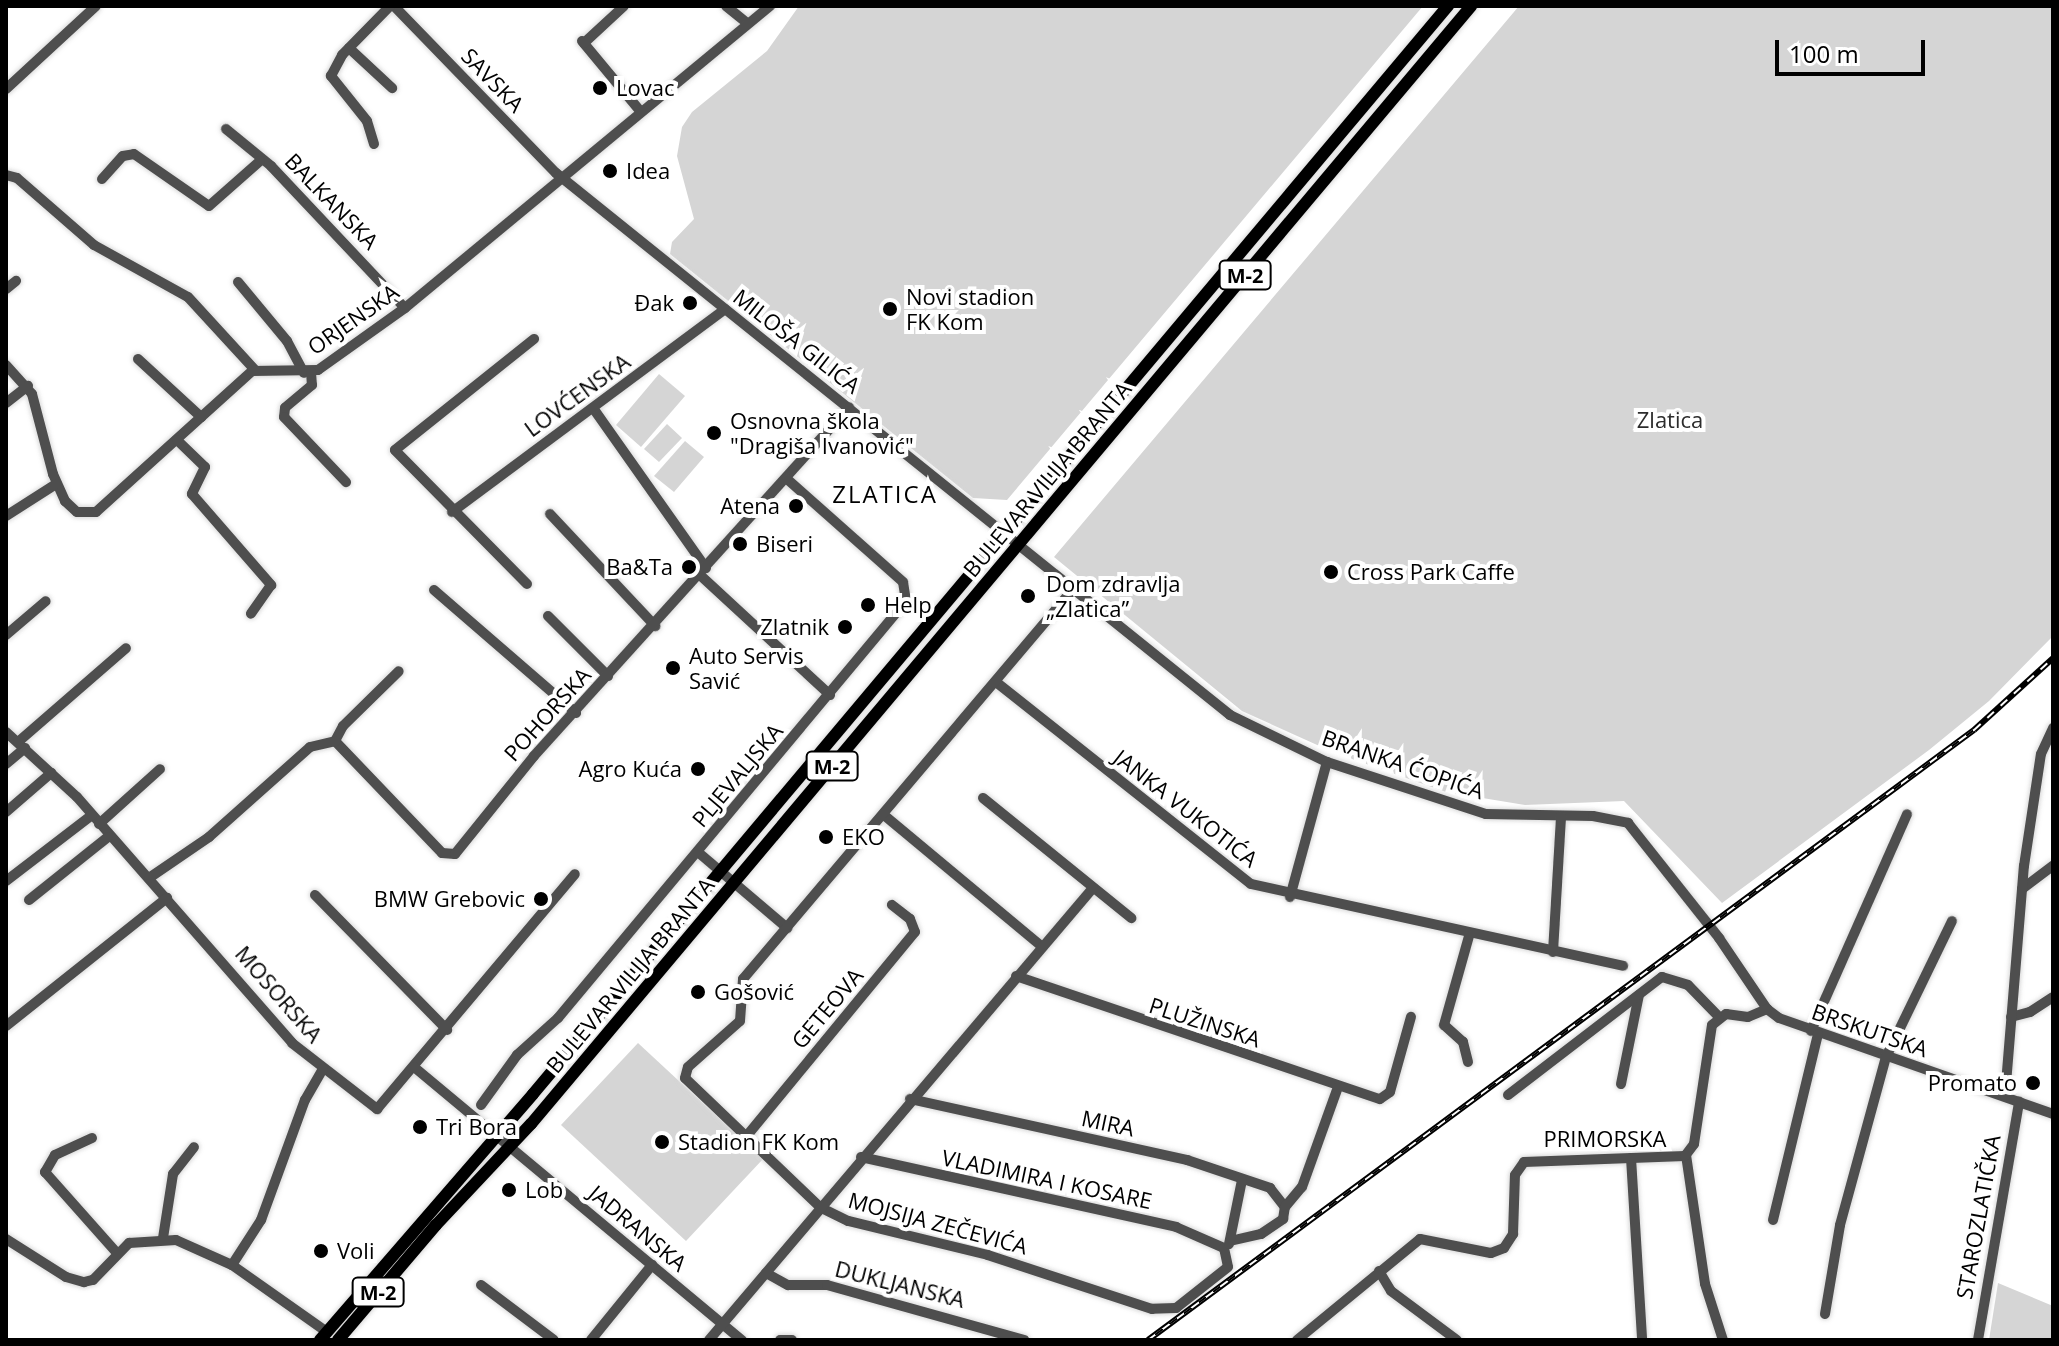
<!DOCTYPE html>
<meta charset="utf-8">
<style>
body{margin:0}
#map{position:relative;width:2059px;height:1346px;overflow:hidden;background:#fff;font-family:"Open Sans",sans-serif}
div>[style]{position:absolute}
[style*='--x']{left:calc(var(--x)*1px);top:calc(var(--y)*1px);width:calc(var(--w)*1px);rotate:calc(var(--a)*1deg)}
.green>*{inset:0;background:#d5d5d5}
.roads{filter:drop-shadow(0 0 2px #dbdbdb) drop-shadow(0 0 2px #dbdbdb)}
.minor>*{height:10px;margin:-5px;padding:0 5px;transform-origin:5px;border-radius:5px;background:#4e4e4e}
.major>*{height:12px;margin:-6px;padding:0 6px;transform-origin:6px;border-radius:6px;background:#000}
.rail>*{height:6px;margin-top:-3px;transform-origin:0;background:repeating-linear-gradient(90deg,#fff 0 9px,#000 0 18px);box-sizing:border-box;border-block:2px solid #000}
.dots>*{width:22px;height:22px;translate:-50% -50%;box-sizing:border-box;border:4px solid #fff;border-radius:50%}
span{translate:-50% -50%;white-space:nowrap;text-align:center;line-height:1.15;-webkit-text-stroke:8px #fff;paint-order:stroke}
.shield-label span{padding:2px 6px;background:#fff;border:2px solid;border-radius:6px;-webkit-text-stroke-width:0}
.shield-label{font-size:20px;color:#000;font-weight:700}
.street-label{font-size:22px;color:#000}
.poi-label{font-size:22px;color:#000}
.left{translate:0 -50%;text-align:left}
.right{translate:-100% -50%;text-align:right}
.park-label{font-size:22px;color:#2c2c2c}
.neighbourhood-label{font-size:24px;color:#000;letter-spacing:2px}
.frame{position:absolute;inset:0;border:8px solid #000;pointer-events:none}
.scale{position:absolute;left:1775px;top:40px;width:150px;height:36px;box-sizing:border-box;border:4px solid #000;border-top:0;padding-left:10px;font-size:24px;line-height:28px;white-space:nowrap;color:#000;-webkit-text-stroke:6px #fff;paint-order:stroke}
</style>
<div id="map">
<div class="green">
<i style="clip-path:polygon(799px 6px,1423px 6px,1007px 500px,973px 498px,670px 254px,672px 242px,694px 219px,677px 156px,682px 127px,692px 112px,767px 51px)"></i>
<i style="clip-path:polygon(1519px 6px,2053px 6px,2053px 636px,1989px 701px,1929px 750px,1722px 903px,1624px 801px,1525px 805px,1446px 792px,1335px 753px,1242px 711px,1054px 557px)"></i>
<i style="clip-path:polygon(659px 374px,685px 396px,641px 447px,616px 425px)"></i>
<i style="clip-path:polygon(667px 424px,682px 438px,659px 462px,644px 449px)"></i>
<i style="clip-path:polygon(685px 441px,704px 457px,674px 492px,654px 476px)"></i>
<i style="clip-path:polygon(638px 1043px,763px 1159px,686px 1241px,561px 1125px)"></i>
<i style="clip-path:polygon(1998px 1283px,2053px 1306px,2053px 1340px,1989px 1340px)"></i>
</div>
<div class="roads">
<div class="minor">
<i style="--x:394;--y:6;--w:233;--a:45.9"></i>
<i style="--x:556;--y:173;--w:865;--a:38.8"></i>
<i style="--x:1230;--y:715;--w:108;--a:25.9"></i>
<i style="--x:1327;--y:762;--w:167;--a:18.1"></i>
<i style="--x:1486;--y:814;--w:107;--a:1.1"></i>
<i style="--x:1593;--y:816;--w:36;--a:11"></i>
<i style="--x:1628;--y:823;--w:147;--a:51.6"></i>
<i style="--x:1719;--y:938;--w:86;--a:55.9"></i>
<i style="--x:1767;--y:1009;--w:15;--a:37"></i>
<i style="--x:1779;--y:1018;--w:290;--a:19.3"></i>
<i style="--x:726;--y:6;--w:28;--a:39"></i>
<i style="--x:582;--y:41;--w:92;--a:50.3"></i>
<i style="--x:584;--y:43;--w:54;--a:-42.8"></i>
<i style="--x:349;--y:48;--w:59;--a:42.9"></i>
<i style="--x:6;--y:89;--w:122;--a:-42.7"></i>
<i style="--x:226;--y:129;--w:58;--a:39.4"></i>
<i style="--x:271;--y:166;--w:195;--a:46.7"></i>
<i style="--x:374;--y:144;--w:24;--a:-107"></i>
<i style="--x:367;--y:121;--w:58;--a:-128.7"></i>
<i style="--x:331;--y:76;--w:24;--a:-62"></i>
<i style="--x:342;--y:55;--w:69;--a:-45.6"></i>
<i style="--x:6;--y:175;--w:11;--a:15"></i>
<i style="--x:17;--y:178;--w:102;--a:41"></i>
<i style="--x:94;--y:245;--w:107;--a:29"></i>
<i style="--x:188;--y:297;--w:99;--a:47.5"></i>
<i style="--x:102;--y:179;--w:31;--a:-48"></i>
<i style="--x:123;--y:156;--w:11;--a:-10"></i>
<i style="--x:134;--y:154;--w:91;--a:34.7"></i>
<i style="--x:209;--y:206;--w:68;--a:-41.4"></i>
<i style="--x:238;--y:282;--w:77;--a:50.3"></i>
<i style="--x:287;--y:341;--w:36;--a:62"></i>
<i style="--x:6;--y:289;--w:13;--a:-39"></i>
<i style="--x:138;--y:359;--w:86;--a:42.6"></i>
<i style="--x:6;--y:365;--w:39;--a:48"></i>
<i style="--x:32;--y:394;--w:83;--a:75.3"></i>
<i style="--x:53;--y:474;--w:30;--a:66"></i>
<i style="--x:65;--y:501;--w:16;--a:43"></i>
<i style="--x:77;--y:512;--w:19;--a:0"></i>
<i style="--x:96;--y:512;--w:210;--a:-42.1"></i>
<i style="--x:252;--y:371;--w:66;--a:-0.9"></i>
<i style="--x:318;--y:370;--w:107;--a:-35.5"></i>
<i style="--x:405;--y:308;--w:474;--a:-39.6"></i>
<i style="--x:311;--y:372;--w:13;--a:86"></i>
<i style="--x:312;--y:385;--w:35;--a:140"></i>
<i style="--x:285;--y:408;--w:9;--a:96"></i>
<i style="--x:284;--y:417;--w:90;--a:46.4"></i>
<i style="--x:6;--y:403;--w:28;--a:-38"></i>
<i style="--x:593;--y:408;--w:196;--a:54.8"></i>
<i style="--x:177;--y:440;--w:39;--a:44"></i>
<i style="--x:205;--y:467;--w:30;--a:116"></i>
<i style="--x:192;--y:494;--w:121;--a:49"></i>
<i style="--x:271;--y:585;--w:35;--a:125"></i>
<i style="--x:452;--y:512;--w:340;--a:-36.6"></i>
<i style="--x:550;--y:514;--w:154;--a:46.8"></i>
<i style="--x:6;--y:516;--w:59;--a:-32.6"></i>
<i style="--x:700;--y:575;--w:177;--a:42.7"></i>
<i style="--x:527;--y:584;--w:188;--a:-134.6"></i>
<i style="--x:395;--y:450;--w:178;--a:-38.6"></i>
<i style="--x:434;--y:590;--w:188;--a:40.9"></i>
<i style="--x:548;--y:616;--w:85;--a:45"></i>
<i style="--x:6;--y:635;--w:52;--a:-40.4"></i>
<i style="--x:996;--y:682;--w:325;--a:38.4"></i>
<i style="--x:1251;--y:884;--w:381;--a:12.4"></i>
<i style="--x:6;--y:732;--w:96;--a:42.5"></i>
<i style="--x:77;--y:797;--w:327;--a:48.8"></i>
<i style="--x:292;--y:1043;--w:108;--a:37.8"></i>
<i style="--x:377;--y:1109;--w:307;--a:-49.9"></i>
<i style="--x:335;--y:741;--w:155;--a:46.3"></i>
<i style="--x:442;--y:853;--w:13;--a:4"></i>
<i style="--x:455;--y:854;--w:126;--a:-51.1"></i>
<i style="--x:534;--y:756;--w:470;--a:-47.9"></i>
<i style="--x:335;--y:741;--w:17;--a:-62"></i>
<i style="--x:343;--y:726;--w:78;--a:-44.5"></i>
<i style="--x:18;--y:742;--w:143;--a:-41"></i>
<i style="--x:6;--y:764;--w:25;--a:-40"></i>
<i style="--x:983;--y:798;--w:191;--a:39"></i>
<i style="--x:6;--y:812;--w:60;--a:-40.9"></i>
<i style="--x:884;--y:815;--w:204;--a:39.8"></i>
<i style="--x:99;--y:824;--w:82;--a:-42"></i>
<i style="--x:699;--y:853;--w:116;--a:40.4"></i>
<i style="--x:149;--y:878;--w:73;--a:-34.3"></i>
<i style="--x:209;--y:837;--w:135;--a:-41.7"></i>
<i style="--x:310;--y:747;--w:26;--a:-13"></i>
<i style="--x:6;--y:881;--w:108;--a:-37.5"></i>
<i style="--x:2022;--y:889;--w:39;--a:-37"></i>
<i style="--x:315;--y:895;--w:189;--a:45.6"></i>
<i style="--x:1290;--y:897;--w:140;--a:-74.7"></i>
<i style="--x:29;--y:900;--w:101;--a:-38.6"></i>
<i style="--x:1553;--y:952;--w:136;--a:-86.6"></i>
<i style="--x:1016;--y:976;--w:384;--a:18.7"></i>
<i style="--x:1380;--y:1099;--w:12;--a:-35"></i>
<i style="--x:1390;--y:1092;--w:78;--a:-74.4"></i>
<i style="--x:2011;--y:1017;--w:20;--a:-15"></i>
<i style="--x:2030;--y:1012;--w:27;--a:-33"></i>
<i style="--x:6;--y:1026;--w:206;--a:-38.5"></i>
<i style="--x:1811;--y:1031;--w:237;--a:-66.1"></i>
<i style="--x:1468;--y:1062;--w:21;--a:-104"></i>
<i style="--x:1463;--y:1042;--w:25;--a:-138"></i>
<i style="--x:1444;--y:1025;--w:92;--a:-74.3"></i>
<i style="--x:414;--y:1067;--w:427;--a:39.8"></i>
<i style="--x:1621;--y:1084;--w:91;--a:-78.6"></i>
<i style="--x:1508;--y:1095;--w:194;--a:-37.5"></i>
<i style="--x:1662;--y:977;--w:27;--a:17"></i>
<i style="--x:1688;--y:985;--w:45;--a:45.9"></i>
<i style="--x:2005;--y:1096;--w:231;--a:-85.3"></i>
<i style="--x:2024;--y:866;--w:113;--a:-81.4"></i>
<i style="--x:2041;--y:754;--w:29;--a:-65"></i>
<i style="--x:910;--y:1099;--w:284;--a:12.4"></i>
<i style="--x:1187;--y:1160;--w:88;--a:18.6"></i>
<i style="--x:1270;--y:1188;--w:24;--a:52"></i>
<i style="--x:481;--y:1105;--w:62;--a:-54.2"></i>
<i style="--x:517;--y:1055;--w:55;--a:-42.1"></i>
<i style="--x:558;--y:1018;--w:543;--a:-50.15"></i>
<i style="--x:906;--y:601;--w:19;--a:-99"></i>
<i style="--x:903;--y:582;--w:155;--a:-138.4"></i>
<i style="--x:92;--y:1138;--w:41;--a:155.3"></i>
<i style="--x:55;--y:1155;--w:20;--a:120"></i>
<i style="--x:45;--y:1172;--w:107;--a:48.4"></i>
<i style="--x:745;--y:1138;--w:267;--a:-50.5"></i>
<i style="--x:915;--y:932;--w:14;--a:-111"></i>
<i style="--x:910;--y:919;--w:23;--a:-142"></i>
<i style="--x:1686;--y:1155;--w:130;--a:81.6"></i>
<i style="--x:1705;--y:1284;--w:59;--a:72.2"></i>
<i style="--x:861;--y:1157;--w:323;--a:12.5"></i>
<i style="--x:1176;--y:1227;--w:52;--a:23.6"></i>
<i style="--x:1224;--y:1248;--w:19;--a:78"></i>
<i style="--x:1228;--y:1267;--w:66;--a:141.7"></i>
<i style="--x:1176;--y:1308;--w:24;--a:178"></i>
<i style="--x:1152;--y:1309;--w:173;--a:-161.8"></i>
<i style="--x:988;--y:1255;--w:144;--a:-166.3"></i>
<i style="--x:848;--y:1221;--w:30;--a:-154"></i>
<i style="--x:821;--y:1208;--w:188;--a:-136.3"></i>
<i style="--x:685;--y:1078;--w:11;--a:-75"></i>
<i style="--x:688;--y:1067;--w:69;--a:-41.5"></i>
<i style="--x:740;--y:1021;--w:42;--a:-85.9"></i>
<i style="--x:743;--y:979;--w:512;--a:-49.75"></i>
<i style="--x:1631;--y:1158;--w:182;--a:86.5"></i>
<i style="--x:1773;--y:1220;--w:191;--a:-76.4"></i>
<i style="--x:163;--y:1238;--w:65;--a:-81.1"></i>
<i style="--x:173;--y:1174;--w:34;--a:-52"></i>
<i style="--x:6;--y:1239;--w:71;--a:32.3"></i>
<i style="--x:66;--y:1277;--w:19;--a:16"></i>
<i style="--x:84;--y:1282;--w:9;--a:-13"></i>
<i style="--x:93;--y:1280;--w:52;--a:-45.8"></i>
<i style="--x:129;--y:1243;--w:47;--a:-3.7"></i>
<i style="--x:176;--y:1240;--w:61;--a:24.1"></i>
<i style="--x:232;--y:1265;--w:116;--a:35.2"></i>
<i style="--x:1230;--y:1241;--w:32;--a:-13"></i>
<i style="--x:1261;--y:1234;--w:27;--a:-34"></i>
<i style="--x:1283;--y:1219;--w:12;--a:-81"></i>
<i style="--x:1285;--y:1207;--w:26;--a:-50"></i>
<i style="--x:1302;--y:1187;--w:106;--a:-70.2"></i>
<i style="--x:1229;--y:1244;--w:65;--a:-78.5"></i>
<i style="--x:232;--y:1265;--w:54;--a:-57.2"></i>
<i style="--x:261;--y:1220;--w:128;--a:-69.9"></i>
<i style="--x:305;--y:1100;--w:36;--a:-60"></i>
<i style="--x:1379;--y:1271;--w:23;--a:59"></i>
<i style="--x:1391;--y:1291;--w:82;--a:36.6"></i>
<i style="--x:766;--y:1273;--w:25;--a:29"></i>
<i style="--x:788;--y:1285;--w:39;--a:0"></i>
<i style="--x:827;--y:1285;--w:205;--a:15.6"></i>
<i style="--x:481;--y:1285;--w:91;--a:37"></i>
<i style="--x:1825;--y:1314;--w:90;--a:-80.4"></i>
<i style="--x:1840;--y:1225;--w:174;--a:-74.7"></i>
<i style="--x:1886;--y:1057;--w:151;--a:-64.1"></i>
<i style="--x:591;--y:1340;--w:97;--a:-50.9"></i>
<i style="--x:709;--y:1340;--w:593;--a:-49.65"></i>
<i style="--x:780;--y:1340;--w:12;--a:0"></i>
<i style="--x:1297;--y:1340;--w:159;--a:-39.4"></i>
<i style="--x:1420;--y:1239;--w:72;--a:11.2"></i>
<i style="--x:1491;--y:1253;--w:14;--a:-21"></i>
<i style="--x:1504;--y:1248;--w:17;--a:-57"></i>
<i style="--x:1513;--y:1234;--w:59;--a:-88.1"></i>
<i style="--x:1515;--y:1175;--w:16;--a:-55"></i>
<i style="--x:1524;--y:1162;--w:161;--a:-2.1"></i>
<i style="--x:1685;--y:1156;--w:15;--a:-53"></i>
<i style="--x:1694;--y:1144;--w:120;--a:-81.4"></i>
<i style="--x:1712;--y:1025;--w:18;--a:-38"></i>
<i style="--x:1726;--y:1014;--w:22;--a:8"></i>
<i style="--x:1748;--y:1017;--w:21;--a:-23"></i>
<i style="--x:1978;--y:1340;--w:242;--a:-80.2"></i>
</div>
<div class="major">
<i style="--x:320;--y:1340;--w:325;--a:-49.1"></i>
<i style="--x:533;--y:1094;--w:1422;--a:-49.94"></i>
<i style="--x:338;--y:1340;--w:151;--a:-49.6"></i>
<i style="--x:436;--y:1225;--w:139;--a:-46.8"></i>
<i style="--x:531;--y:1124;--w:1461;--a:-49.94"></i>
</div>
</div>
<div class="rail">
<i style="--x:1148;--y:1340;--w:1027;--a:-36.45"></i>
<i style="--x:1974;--y:730;--w:107;--a:-42.3"></i>
</div>
<div class="dots">
<i style="left:600px;top:88px;background:#000"></i>
<i style="left:610px;top:171px;background:#000"></i>
<i style="left:690px;top:303px;background:#000"></i>
<i style="left:890px;top:309px;background:#000"></i>
<i style="left:714px;top:433px;background:#000"></i>
<i style="left:796px;top:506px;background:#000"></i>
<i style="left:740px;top:544px;background:#000"></i>
<i style="left:689px;top:567px;background:#000"></i>
<i style="left:1331px;top:572px;background:#000"></i>
<i style="left:1028px;top:596px;background:#000"></i>
<i style="left:868px;top:605px;background:#000"></i>
<i style="left:845px;top:627px;background:#000"></i>
<i style="left:673px;top:668px;background:#000"></i>
<i style="left:698px;top:769px;background:#000"></i>
<i style="left:826px;top:837px;background:#000"></i>
<i style="left:541px;top:899px;background:#000"></i>
<i style="left:698px;top:992px;background:#000"></i>
<i style="left:2033px;top:1083px;background:#000"></i>
<i style="left:420px;top:1127px;background:#000"></i>
<i style="left:662px;top:1142px;background:#000"></i>
<i style="left:509px;top:1190px;background:#000"></i>
<i style="left:321px;top:1251px;background:#000"></i>
</div>
<div class="shield-label">
<span style="left:1245px;top:275px">M-2</span>
<span style="left:832px;top:766px">M-2</span>
<span style="left:378px;top:1292px">M-2</span>
</div>
<div class="street-label">
<span style="left:493px;top:80px;rotate:46deg">SAVSKA</span>
<span style="left:332px;top:201px;rotate:46deg">BALKANSKA</span>
<span style="left:353px;top:319px;rotate:-35deg">ORJENSKA</span>
<span style="left:797px;top:341px;rotate:38deg">MILOŠA GILIĆA</span>
<span style="left:577px;top:395px;rotate:-36deg">LOVĆENSKA</span>
<span style="left:1047px;top:479px;rotate:-50deg">BULEVAR VILIJA BRANTA</span>
<span style="left:547px;top:714px;rotate:-48deg">POHORSKA</span>
<span style="left:1403px;top:764px;rotate:19deg">BRANKA ĆOPIĆA</span>
<span style="left:737px;top:775px;rotate:-50deg">PLJEVALJSKA</span>
<span style="left:1186px;top:808px;rotate:38deg">JANKA VUKOTIĆA</span>
<span style="left:630px;top:975px;rotate:-50deg">BULEVAR VILIJA BRANTA</span>
<span style="left:279px;top:994px;rotate:49deg">MOSORSKA</span>
<span style="left:827px;top:1008px;rotate:-50deg">GETEOVA</span>
<span style="left:1205px;top:1022px;rotate:18deg">PLUŽINSKA</span>
<span style="left:1870px;top:1030px;rotate:19deg">BRSKUTSKA</span>
<span style="left:1108px;top:1123px;rotate:12deg">MIRA</span>
<span style="left:1605px;top:1139px">PRIMORSKA</span>
<span style="left:1047px;top:1179px;rotate:12deg">VLADIMIRA I KOSARE</span>
<span style="left:1978px;top:1217px;rotate:-80deg">STAROZLATIČKA</span>
<span style="left:938px;top:1223px;rotate:15deg">MOJSIJA ZEČEVIĆA</span>
<span style="left:638px;top:1228px;rotate:40deg">JADRANSKA</span>
<span style="left:900px;top:1284px;rotate:14deg">DUKLJANSKA</span>
</div>
<div class="poi-label">
<span class="left" style="left:616px;top:88px">Lovac</span>
<span class="left" style="left:626px;top:171px">Idea</span>
<span class="left" style="left:906px;top:309px">Novi stadion<br>FK Kom</span>
<span class="right" style="left:674px;top:303px">Đak</span>
<span class="left" style="left:730px;top:433px">Osnovna škola<br>"Dragiša Ivanović"</span>
<span class="right" style="left:780px;top:506px">Atena</span>
<span class="left" style="left:756px;top:544px">Biseri</span>
<span class="right" style="left:673px;top:567px">Ba&amp;Ta</span>
<span class="left" style="left:1347px;top:572px">Cross Park Caffe</span>
<span class="left" style="left:1046px;top:596px">Dom zdravlja<br>„Zlatica”</span>
<span class="left" style="left:884px;top:605px">Help</span>
<span class="right" style="left:829px;top:627px">Zlatnik</span>
<span class="left" style="left:689px;top:668px">Auto Servis<br>Savić</span>
<span class="right" style="left:682px;top:769px">Agro Kuća</span>
<span class="left" style="left:842px;top:837px">EKO</span>
<span class="right" style="left:525px;top:899px">BMW Grebovic</span>
<span class="left" style="left:714px;top:992px">Gošović</span>
<span class="right" style="left:2017px;top:1083px">Promato</span>
<span class="left" style="left:436px;top:1127px">Tri Bora</span>
<span class="left" style="left:678px;top:1142px">Stadion FK Kom</span>
<span class="left" style="left:525px;top:1190px">Lob</span>
<span class="left" style="left:337px;top:1251px">Voli</span>
</div>
<div class="park-label">
<span style="left:1670px;top:420px">Zlatica</span>
</div>
<div class="neighbourhood-label">
<span style="left:885px;top:494px">ZLATICA</span>
</div>
<div class="frame"></div>
<div class="scale">100 m</div>
</div>
